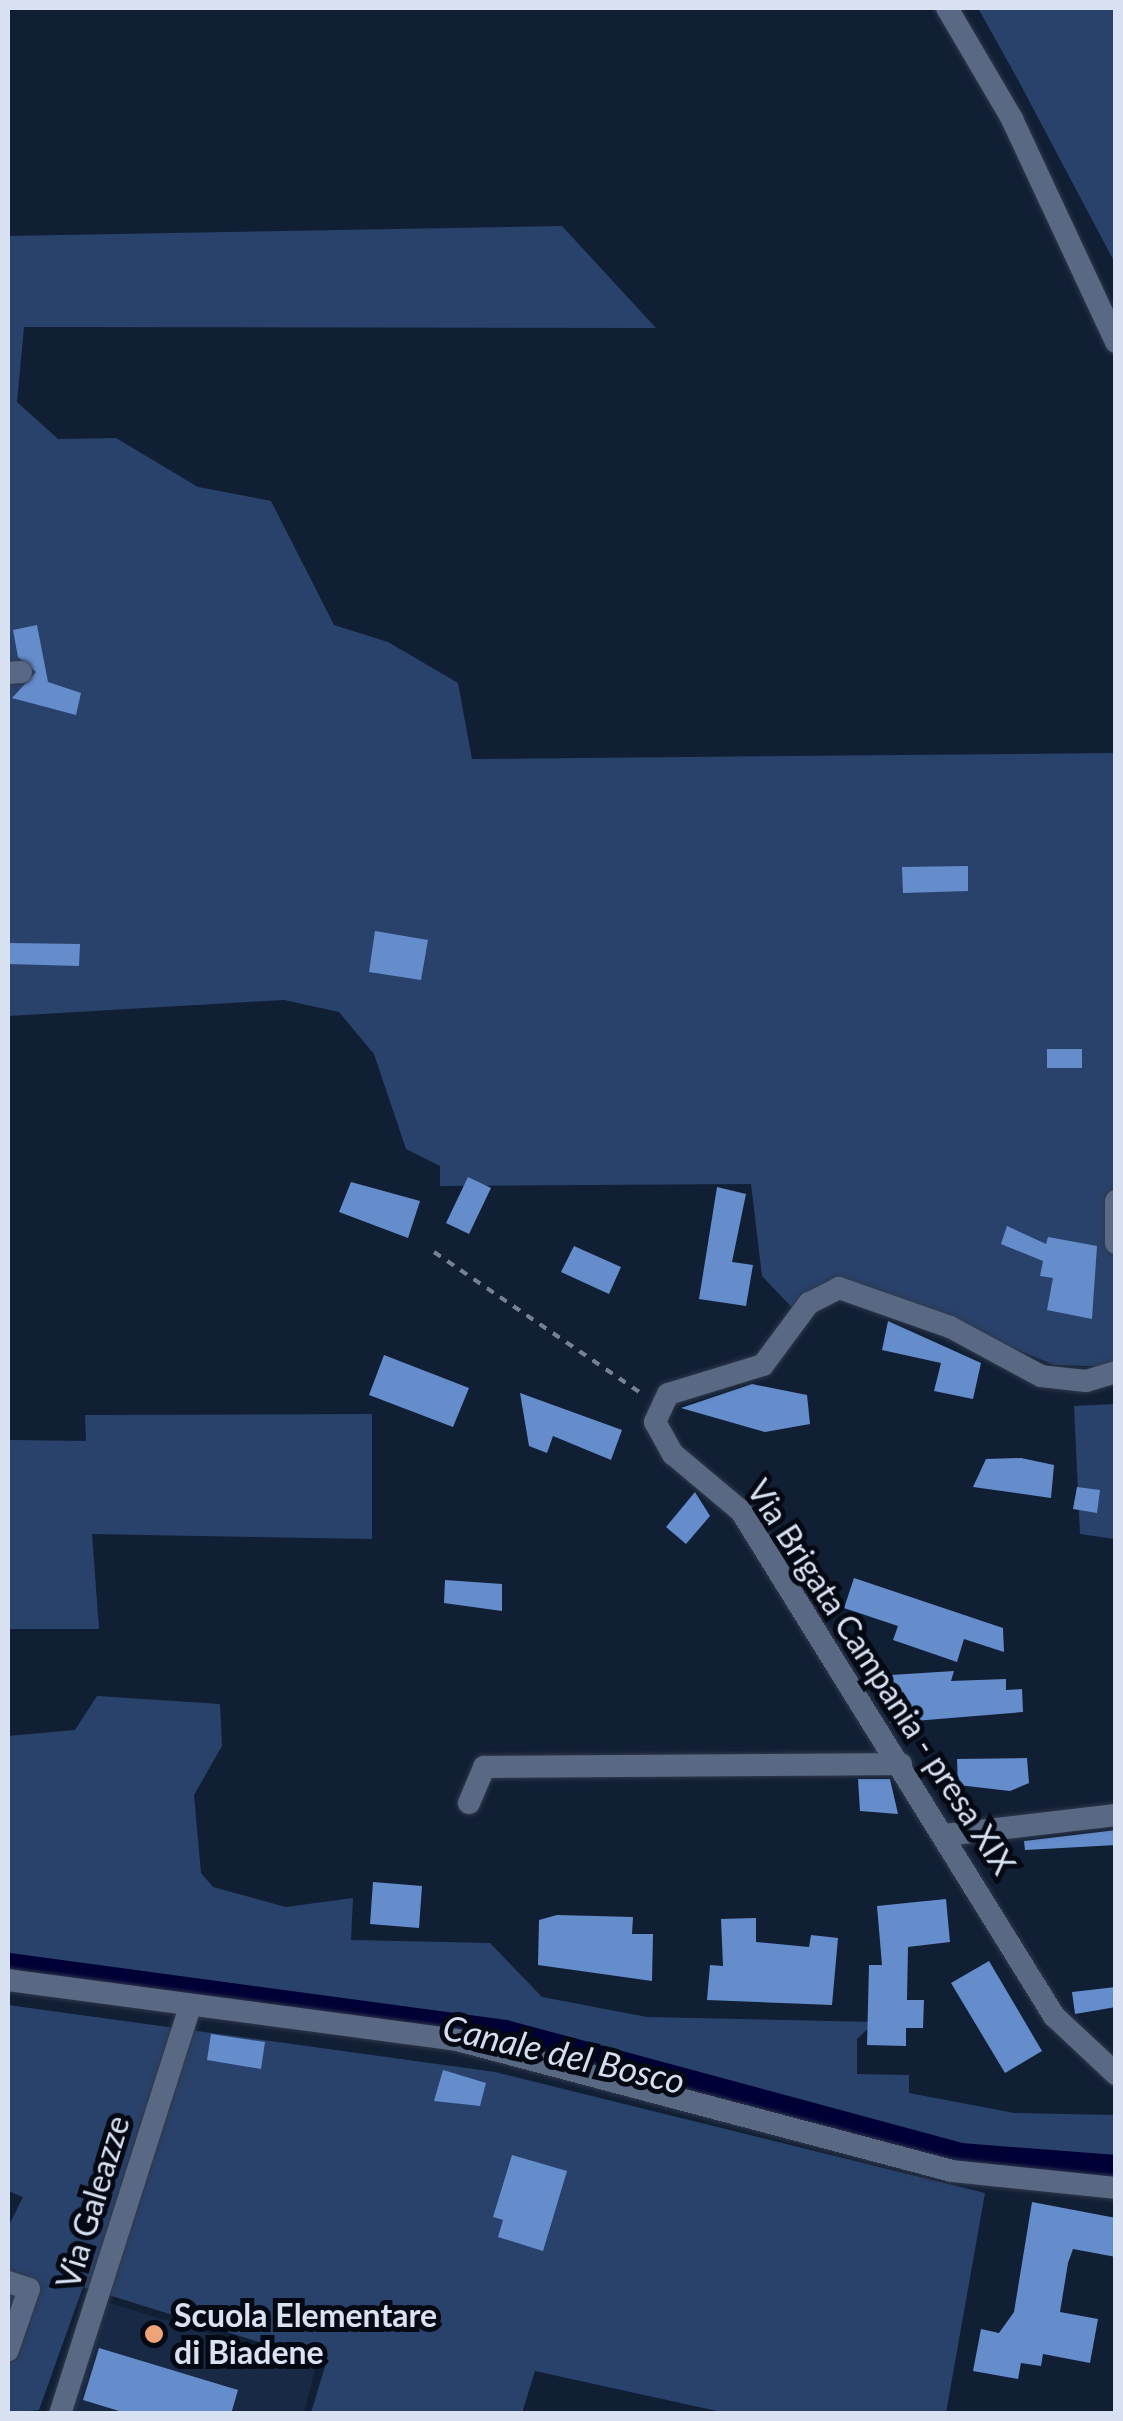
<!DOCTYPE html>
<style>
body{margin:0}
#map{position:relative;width:1123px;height:2421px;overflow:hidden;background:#111f35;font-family:Lato,sans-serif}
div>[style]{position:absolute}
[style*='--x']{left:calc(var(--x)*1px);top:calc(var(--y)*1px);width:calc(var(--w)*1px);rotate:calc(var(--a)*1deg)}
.built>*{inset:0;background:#182945}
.green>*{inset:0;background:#29426b}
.canal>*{height:25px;margin:-12.5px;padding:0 12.5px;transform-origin:12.5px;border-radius:12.5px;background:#000036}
.building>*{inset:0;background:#658dcc}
.path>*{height:4px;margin-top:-2px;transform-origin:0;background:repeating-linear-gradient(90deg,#758194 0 8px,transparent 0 16px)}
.roads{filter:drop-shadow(0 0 2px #30384b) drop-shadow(0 0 2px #30384b)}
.minor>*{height:22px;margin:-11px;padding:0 11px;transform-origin:11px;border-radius:11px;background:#596984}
.dots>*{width:28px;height:28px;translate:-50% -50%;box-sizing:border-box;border:5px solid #040913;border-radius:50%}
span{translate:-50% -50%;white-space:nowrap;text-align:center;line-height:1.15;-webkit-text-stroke:10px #040913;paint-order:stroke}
.street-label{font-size:32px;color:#d8e2f2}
.poi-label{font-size:32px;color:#d8e2f2;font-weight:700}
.left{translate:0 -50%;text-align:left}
.water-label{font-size:35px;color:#d3deef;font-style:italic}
.frame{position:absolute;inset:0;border:10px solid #d8e2f2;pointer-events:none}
</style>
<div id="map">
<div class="built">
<i style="clip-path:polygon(106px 2302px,316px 2366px,304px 2413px,72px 2414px)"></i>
</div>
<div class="green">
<i style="clip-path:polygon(978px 8px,1115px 8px,1115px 263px,1017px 78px)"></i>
<i style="clip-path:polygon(562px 226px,656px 328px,24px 327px,17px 402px,58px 439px,116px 438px,198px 487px,271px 501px,334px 625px,388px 642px,458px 683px,472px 759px,1115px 753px,1115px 1367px,1054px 1365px,877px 1290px,849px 1286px,799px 1315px,762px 1276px,751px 1184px,440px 1186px,440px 1166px,406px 1149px,374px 1054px,339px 1012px,284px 1000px,8px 1016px,8px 236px)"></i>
<i style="clip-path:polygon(1115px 1404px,1115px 1539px,1080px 1534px,1074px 1406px)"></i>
<i style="clip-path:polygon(372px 1414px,372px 1539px,92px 1534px,99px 1629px,8px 1629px,8px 1440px,86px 1441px,85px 1415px)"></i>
<i style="clip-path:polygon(97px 1696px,220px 1704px,222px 1746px,194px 1795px,201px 1873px,213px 1887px,286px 1907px,353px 1898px,351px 1940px,490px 1943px,542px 1997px,647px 2017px,875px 2022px,857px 2039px,857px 2074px,909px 2075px,909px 2093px,1014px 2113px,1115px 2115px,1115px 2173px,1001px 2161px,437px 2025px,8px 1969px,8px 1736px,75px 1730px)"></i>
<i style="clip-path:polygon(8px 2005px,495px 2072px,985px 2193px,946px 2413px,726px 2413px,535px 2371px,522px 2413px,311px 2413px,326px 2363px,83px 2287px,39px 2410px,8px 2413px,8px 2227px,23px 2197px,8px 2191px)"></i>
</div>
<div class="canal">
<i style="--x:8;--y:1965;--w:501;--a:7.68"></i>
<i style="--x:505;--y:2032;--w:471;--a:15.1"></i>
<i style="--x:960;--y:2155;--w:156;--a:4.4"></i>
</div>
<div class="building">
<i style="clip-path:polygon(37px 625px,48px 682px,81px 693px,76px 715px,12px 698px,36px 672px,18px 657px,13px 630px)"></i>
<i style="clip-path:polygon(968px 866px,968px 891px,903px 893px,902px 867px)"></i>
<i style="clip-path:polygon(375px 931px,428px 940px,421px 980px,369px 972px)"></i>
<i style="clip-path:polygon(8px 943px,80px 944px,79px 966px,8px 964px)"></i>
<i style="clip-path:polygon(1047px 1049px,1082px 1049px,1082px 1068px,1047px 1068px)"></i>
<i style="clip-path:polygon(468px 1177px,491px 1188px,469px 1234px,446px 1223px)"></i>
<i style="clip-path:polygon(351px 1182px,420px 1201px,408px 1238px,339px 1212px)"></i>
<i style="clip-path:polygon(717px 1187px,746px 1194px,732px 1262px,753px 1265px,746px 1306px,699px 1299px)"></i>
<i style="clip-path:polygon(1007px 1226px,1046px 1244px,1048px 1237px,1097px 1246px,1092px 1319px,1047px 1310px,1053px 1278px,1040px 1276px,1043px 1261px,1001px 1244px)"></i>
<i style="clip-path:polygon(574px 1246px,621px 1267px,609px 1294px,561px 1272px)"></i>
<i style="clip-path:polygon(888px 1321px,981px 1363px,973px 1399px,934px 1391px,941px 1363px,882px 1350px)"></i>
<i style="clip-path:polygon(384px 1355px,469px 1388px,453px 1427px,369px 1395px)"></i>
<i style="clip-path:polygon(752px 1384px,807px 1395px,810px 1424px,765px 1432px,681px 1408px)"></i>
<i style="clip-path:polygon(520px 1393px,622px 1430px,611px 1460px,553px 1436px,547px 1453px,529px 1446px)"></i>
<i style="clip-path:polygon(1021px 1458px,1054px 1465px,1051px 1498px,973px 1487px,986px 1459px)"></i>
<i style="clip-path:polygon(1077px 1487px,1100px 1490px,1097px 1513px,1073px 1509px)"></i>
<i style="clip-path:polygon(695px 1492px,710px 1516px,686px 1544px,666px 1527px)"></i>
<i style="clip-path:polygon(854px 1578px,1003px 1628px,1004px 1652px,964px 1639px,957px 1662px,893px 1640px,898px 1626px,844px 1608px)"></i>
<i style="clip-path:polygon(445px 1580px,502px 1584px,502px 1611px,444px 1603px)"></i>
<i style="clip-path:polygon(954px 1671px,951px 1681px,1006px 1679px,1006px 1690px,1022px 1689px,1023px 1712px,890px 1723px,891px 1675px)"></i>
<i style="clip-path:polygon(1027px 1758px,1029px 1783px,1010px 1791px,958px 1785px,957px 1759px)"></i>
<i style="clip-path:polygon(858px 1779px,890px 1779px,898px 1814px,860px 1811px)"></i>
<i style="clip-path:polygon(1116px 1830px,1116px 1845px,1025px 1850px,1024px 1841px)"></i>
<i style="clip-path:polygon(373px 1882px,422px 1886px,419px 1928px,370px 1924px)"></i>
<i style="clip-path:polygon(946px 1899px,950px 1942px,908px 1947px,907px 2000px,924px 2000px,923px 2028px,906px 2028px,906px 2046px,867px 2045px,869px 1965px,882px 1965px,877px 1906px)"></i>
<i style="clip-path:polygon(557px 1915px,633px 1917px,632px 1934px,653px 1934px,652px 1981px,538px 1965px,539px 1920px)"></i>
<i style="clip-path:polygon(756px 1918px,756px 1942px,809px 1947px,811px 1935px,838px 1938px,832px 2005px,707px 2000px,710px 1965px,723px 1966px,721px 1919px)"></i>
<i style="clip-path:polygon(989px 1961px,1042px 2051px,1005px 2073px,951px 1983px)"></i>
<i style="clip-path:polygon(1116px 1987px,1116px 2007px,1075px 2014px,1072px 1992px)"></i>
<i style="clip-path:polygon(211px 2034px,265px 2042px,261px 2069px,207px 2060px)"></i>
<i style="clip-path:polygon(443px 2070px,486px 2083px,480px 2106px,434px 2101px)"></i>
<i style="clip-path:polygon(512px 2155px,567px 2171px,543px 2251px,498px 2237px,503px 2220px,493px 2217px)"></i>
<i style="clip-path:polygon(1032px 2202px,1116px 2218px,1116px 2257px,1073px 2249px,1068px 2263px,1060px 2312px,1098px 2319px,1090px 2363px,1043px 2354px,1041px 2366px,1021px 2363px,1018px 2379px,973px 2371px,981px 2329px,999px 2333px,1014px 2312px)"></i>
<i style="clip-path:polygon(99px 2348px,238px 2390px,231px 2414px,129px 2414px,83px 2400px)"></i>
</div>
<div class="path">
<i style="--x:434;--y:1252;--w:252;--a:34.3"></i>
</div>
<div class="roads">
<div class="minor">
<i style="--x:947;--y:8;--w:129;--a:59.6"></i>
<i style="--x:1012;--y:119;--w:246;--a:65"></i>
<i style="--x:8;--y:673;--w:13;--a:-4"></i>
<i style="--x:1116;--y:1201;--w:42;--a:90"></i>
<i style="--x:1116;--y:1372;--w:31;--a:163"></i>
<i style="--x:1086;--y:1381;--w:45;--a:-173.7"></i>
<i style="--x:1041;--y:1376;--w:103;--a:-151.7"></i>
<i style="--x:950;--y:1327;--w:118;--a:-160.6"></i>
<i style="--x:839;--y:1288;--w:34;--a:153"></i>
<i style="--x:809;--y:1303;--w:77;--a:126.6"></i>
<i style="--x:763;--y:1365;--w:99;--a:163"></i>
<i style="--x:668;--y:1394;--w:31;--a:115"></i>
<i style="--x:655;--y:1422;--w:37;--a:61"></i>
<i style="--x:673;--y:1454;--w:89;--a:40"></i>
<i style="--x:741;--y:1511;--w:594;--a:58.21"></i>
<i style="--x:1054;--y:2016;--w:85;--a:43.1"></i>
<i style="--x:469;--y:1803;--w:39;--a:-67"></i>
<i style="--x:484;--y:1767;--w:417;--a:-0.4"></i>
<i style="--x:946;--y:1835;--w:171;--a:-6.7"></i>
<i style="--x:8;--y:1980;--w:453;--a:7.6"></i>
<i style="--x:457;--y:2040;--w:512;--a:14.82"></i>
<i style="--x:952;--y:2171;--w:165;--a:5.9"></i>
<i style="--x:8;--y:2282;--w:22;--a:18"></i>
<i style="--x:29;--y:2289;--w:65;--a:109"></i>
<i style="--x:60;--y:2414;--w:424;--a:-72.3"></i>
</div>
</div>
<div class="dots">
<i style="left:154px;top:2334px;background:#efa378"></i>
</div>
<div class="street-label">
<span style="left:881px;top:1677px;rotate:57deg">Via Brigata Campania - presa XIX</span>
<span style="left:93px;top:2202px;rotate:-73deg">Via Galeazze</span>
</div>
<div class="poi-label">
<span class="left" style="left:174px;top:2334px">Scuola Elementare<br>di Biadene</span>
</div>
<div class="water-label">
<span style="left:564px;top:2053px;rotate:13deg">Canale del Bosco</span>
</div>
<div class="frame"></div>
</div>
